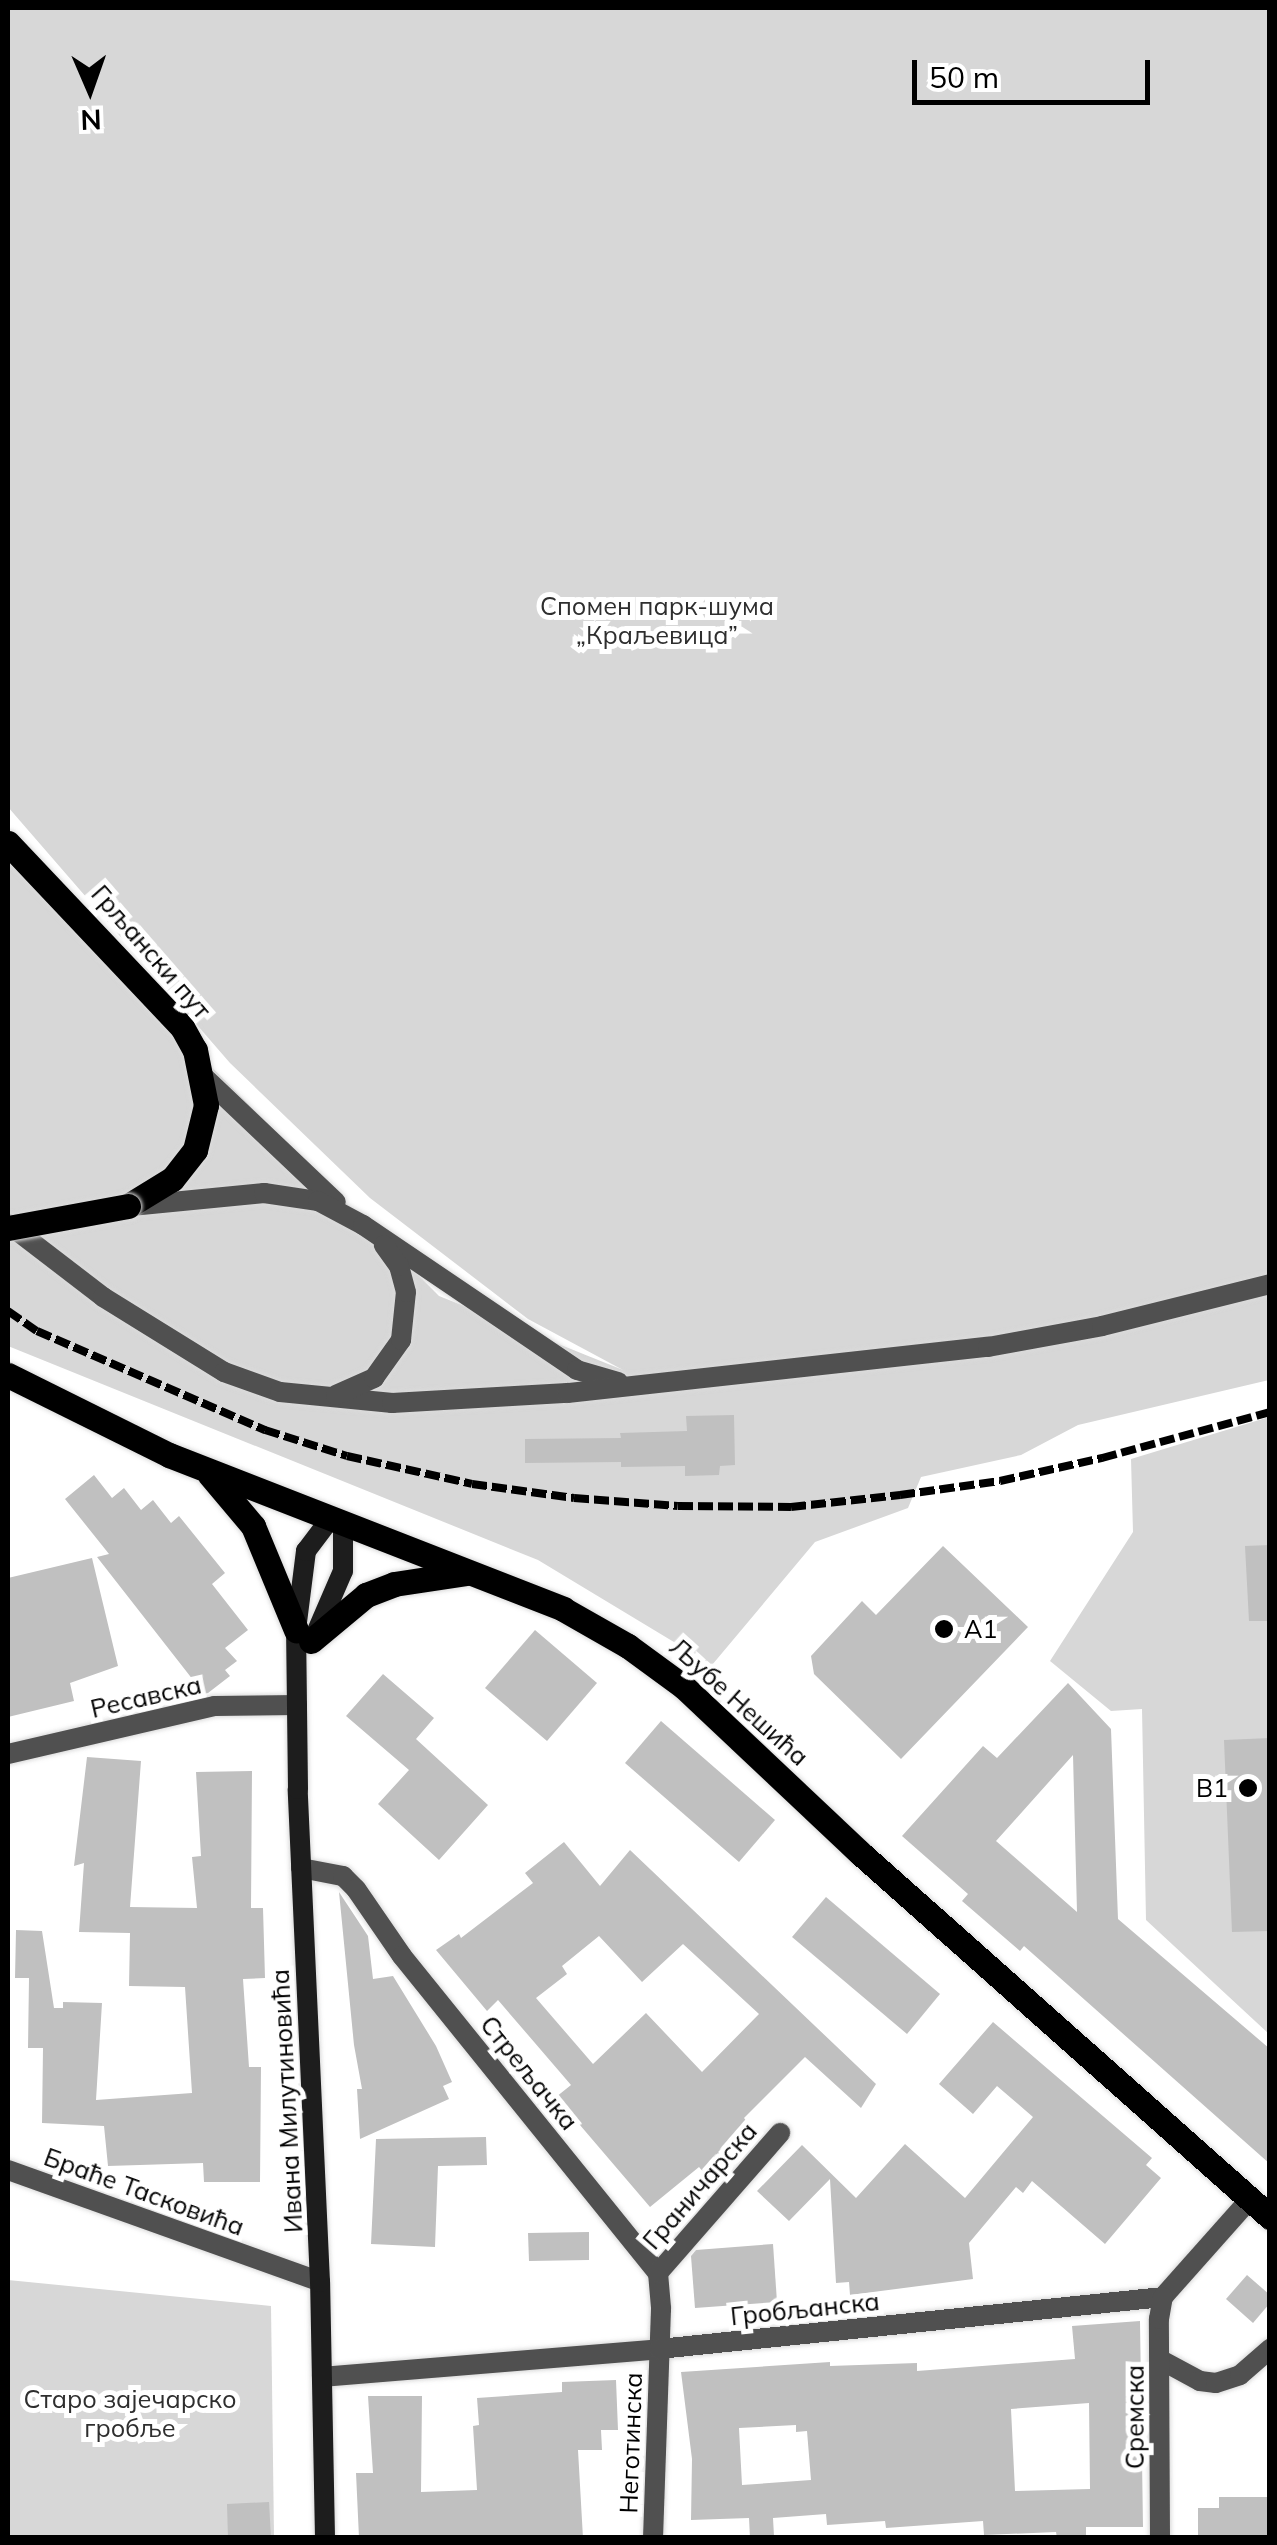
<!DOCTYPE html>
<meta charset="utf-8">
<style>
body{margin:0}
#map{position:relative;width:1277px;height:2545px;overflow:hidden;background:#fff;font-family:Mulish,sans-serif}
div>[style]{position:absolute}
[style*='--x']{left:calc(var(--x)*1px);top:calc(var(--y)*1px);width:calc(var(--w)*1px);rotate:calc(var(--a)*1deg)}
.green>*{inset:0;background:#d7d7d7}
.building>*{inset:0;background:#c0c0c0}
.roads{filter:drop-shadow(0 0 2px #dbdbdb) drop-shadow(0 0 2px #dbdbdb)}
.street>*{height:20px;margin:-10px;padding:0 10px;transform-origin:10px;border-radius:10px;background:#505050}
.secondary>*{height:20px;margin:-10px;padding:0 10px;transform-origin:10px;border-radius:10px;background:#1d1d1d}
.primary>*{height:25px;margin:-12.5px;padding:0 12.5px;transform-origin:12.5px;border-radius:12.5px;background:#000}
.rail>*{height:8px;margin-top:-4px;transform-origin:0;background:repeating-linear-gradient(90deg,#000 0 15px,transparent 0 20px)}
.bridges{filter:drop-shadow(0 0 2px #dbdbdb) drop-shadow(0 0 2px #dbdbdb)}
.primary-bridge>*{height:25px;margin:-12.5px;padding:0 12.5px;transform-origin:12.5px;border-radius:12.5px;background:#000}
.dots>*{width:28px;height:28px;translate:-50% -50%;box-sizing:border-box;border:5px solid #fff;border-radius:50%}
span{translate:-50% -50%;white-space:nowrap;text-align:center;line-height:1.15;-webkit-text-stroke:10px #fff;paint-order:stroke}
.park-label{font-size:25px;color:#2e2e2e}
.street-label{font-size:25px;color:#000}
.poi-label{font-size:25px;color:#000}
.left{translate:0 -50%;text-align:left}
.right{translate:-100% -50%;text-align:right}
.frame{position:absolute;inset:0;border:10px solid #000;pointer-events:none}
.north{position:absolute;left:40px;top:40px;width:100px;height:100px;-webkit-text-stroke:8px #fff;paint-order:stroke;rotate:178deg;font-size:28px;font-weight:700;line-height:40px;text-align:center;color:#000}
.north::after{content:'';display:block;margin:auto;width:35px;height:45px;background:#000;clip-path:polygon(50% 0,100% 100%,50% 72%,0 100%)}
.scale{position:absolute;left:912px;top:60px;width:238px;height:45px;box-sizing:border-box;border:5px solid #000;border-top:0;padding-left:12px;font-size:30px;line-height:35px;white-space:nowrap;color:#000;-webkit-text-stroke:8px #fff;paint-order:stroke}
</style>
<div id="map">
<div class="green">
<i style="clip-path:polygon(8px 8px,1269px 8px,1269px 1380px,1078px 1425px,1021px 1455px,921px 1477px,908px 1508px,815px 1542px,712px 1665px,538px 1560px,8px 1346px,8px 862px,439px 1296px,623px 1370px,528px 1319px,370px 1198px,230px 1063px,8px 807px)"></i>
<i style="clip-path:polygon(1269px 1417px,1269px 2034px,1146px 1920px,1142px 1709px,1111px 1711px,1050px 1661px,1133px 1532px,1131px 1459px)"></i>
<i style="clip-path:polygon(8px 2280px,271px 2306px,274px 2537px,8px 2537px)"></i>
</div>
<div class="building">
<i style="clip-path:polygon(734px 1415px,735px 1465px,720px 1466px,719px 1475px,685px 1476px,685px 1466px,621px 1467px,621px 1462px,525px 1463px,525px 1439px,621px 1438px,620px 1433px,687px 1431px,686px 1416px)"></i>
<i style="clip-path:polygon(94px 1475px,112px 1498px,124px 1488px,141px 1510px,153px 1500px,171px 1523px,179px 1516px,225px 1573px,212px 1584px,248px 1630px,225px 1648px,237px 1661px,225px 1670px,230px 1676px,208px 1693px,204px 1694px,97px 1557px,109px 1554px,65px 1499px)"></i>
<i style="clip-path:polygon(1270px 1545px,1270px 1621px,1249px 1621px,1245px 1546px)"></i>
<i style="clip-path:polygon(943px 1546px,1028px 1627px,901px 1759px,814px 1674px,811px 1656px,862px 1601px,876px 1615px)"></i>
<i style="clip-path:polygon(92px 1558px,118px 1666px,70px 1683px,74px 1701px,8px 1717px,8px 1578px)"></i>
<i style="clip-path:polygon(535px 1630px,597px 1683px,547px 1741px,485px 1688px)"></i>
<i style="clip-path:polygon(383px 1674px,434px 1718px,416px 1739px,488px 1805px,439px 1860px,378px 1804px,409px 1770px,346px 1716px)"></i>
<i style="clip-path:polygon(evenodd,1068px 1683px,1111px 1729px,1118px 1919px,1270px 2049px,1270px 2164px,1024px 1946px,1020px 1951px,962px 1901px,968px 1894px,902px 1836px,983px 1746px,997px 1758px,1068px 1683px,1073px 1755px,1077px 1912px,996px 1841px,1073px 1755px)"></i>
<i style="clip-path:polygon(661px 1721px,775px 1820px,739px 1862px,625px 1763px)"></i>
<i style="clip-path:polygon(1270px 1738px,1270px 1931px,1232px 1932px,1224px 1740px)"></i>
<i style="clip-path:polygon(87px 1757px,141px 1761px,130px 1907px,197px 1908px,192px 1857px,201px 1856px,196px 1772px,252px 1771px,251px 1908px,263px 1908px,265px 1978px,243px 1979px,249px 2067px,261px 2067px,260px 2182px,204px 2182px,203px 2163px,108px 2166px,104px 2126px,42px 2123px,43px 2048px,28px 2048px,29px 1978px,15px 1978px,16px 1930px,42px 1931px,54px 2008px,63px 2008px,63px 2002px,102px 2003px,96px 2100px,192px 2093px,185px 1987px,129px 1986px,130px 1933px,79px 1932px,84px 1863px,74px 1866px)"></i>
<i style="clip-path:polygon(evenodd,564px 1842px,600px 1886px,630px 1850px,876px 2084px,861px 2108px,805px 2057px,744px 2118px,749px 2124px,718px 2152px,723px 2157px,705px 2174px,699px 2167px,650px 2207px,556px 2097px,571px 2085px,498px 2000px,487px 2011px,436px 1950px,459px 1934px,461px 1938px,533px 1883px,525px 1873px,564px 1842px,599px 1936px,642px 1982px,683px 1944px,759px 2014px,702px 2072px,646px 2013px,593px 2064px,536px 1998px,567px 1974px,562px 1966px,599px 1936px)"></i>
<i style="clip-path:polygon(339px 1892px,368px 1936px,373px 1979px,393px 1976px,436px 2046px,452px 2082px,443px 2086px,449px 2099px,360px 2139px,357px 2089px,362px 2089px,354px 2045px)"></i>
<i style="clip-path:polygon(826px 1897px,940px 1994px,907px 2034px,792px 1937px)"></i>
<i style="clip-path:polygon(993px 2022px,1152px 2158px,1146px 2165px,1161px 2178px,1105px 2244px,1032px 2181px,1023px 2193px,1016px 2187px,969px 2243px,973px 2279px,850px 2295px,849px 2282px,836px 2283px,830px 2179px,789px 2221px,757px 2191px,802px 2145px,856px 2198px,905px 2144px,965px 2198px,1033px 2117px,997px 2086px,973px 2114px,939px 2084px)"></i>
<i style="clip-path:polygon(486px 2137px,487px 2165px,438px 2166px,435px 2247px,371px 2244px,376px 2139px)"></i>
<i style="clip-path:polygon(589px 2232px,589px 2260px,529px 2261px,528px 2233px)"></i>
<i style="clip-path:polygon(773px 2244px,777px 2302px,695px 2308px,691px 2256px,696px 2250px)"></i>
<i style="clip-path:polygon(1247px 2275px,1270px 2295px,1270px 2303px,1253px 2323px,1226px 2299px)"></i>
<i style="clip-path:polygon(evenodd,1140px 2321px,1143px 2527px,1086px 2527px,1086px 2538px,1057px 2538px,1056px 2532px,984px 2535px,983px 2521px,886px 2528px,885px 2521px,827px 2525px,826px 2514px,773px 2518px,774px 2536px,750px 2538px,749px 2518px,691px 2520px,692px 2459px,681px 2372px,830px 2362px,830px 2366px,917px 2363px,917px 2371px,1075px 2359px,1072px 2326px,1140px 2321px,1089px 2403px,1090px 2489px,1015px 2491px,1011px 2409px,1089px 2403px,1140px 2321px,796px 2425px,796px 2432px,807px 2431px,811px 2480px,742px 2485px,739px 2428px,796px 2425px)"></i>
<i style="clip-path:polygon(616px 2380px,618px 2430px,601px 2430px,602px 2450px,578px 2450px,583px 2538px,359px 2538px,356px 2473px,373px 2473px,368px 2396px,422px 2396px,421px 2492px,477px 2490px,473px 2426px,479px 2425px,477px 2398px,562px 2392px,562px 2382px)"></i>
<i style="clip-path:polygon(1219px 2497px,1270px 2497px,1270px 2538px,1198px 2538px,1198px 2508px,1219px 2508px)"></i>
<i style="clip-path:polygon(269px 2502px,271px 2538px,228px 2538px,227px 2504px)"></i>
</div>
<div class="roads">
<div class="street">
<i style="--x:203;--y:1076;--w:183;--a:43.5"></i>
<i style="--x:131;--y:1206;--w:134;--a:-5.6"></i>
<i style="--x:264;--y:1193;--w:55;--a:8.4"></i>
<i style="--x:318;--y:1201;--w:51;--a:28.1"></i>
<i style="--x:363;--y:1225;--w:258;--a:34.1"></i>
<i style="--x:577;--y:1370;--w:43;--a:16.3"></i>
<i style="--x:8;--y:1224;--w:120;--a:37.5"></i>
<i style="--x:103;--y:1297;--w:142;--a:31.8"></i>
<i style="--x:224;--y:1372;--w:59;--a:19.7"></i>
<i style="--x:280;--y:1392;--w:113;--a:5.6"></i>
<i style="--x:392;--y:1403;--w:176;--a:-3.3"></i>
<i style="--x:568;--y:1393;--w:423;--a:-6.3"></i>
<i style="--x:988;--y:1347;--w:116;--a:-10.4"></i>
<i style="--x:1102;--y:1326;--w:173;--a:-14"></i>
<i style="--x:336;--y:1395;--w:42;--a:-24.1"></i>
<i style="--x:374;--y:1378;--w:47;--a:-54.6"></i>
<i style="--x:401;--y:1340;--w:48;--a:-84.1"></i>
<i style="--x:406;--y:1292;--w:27;--a:-105"></i>
<i style="--x:399;--y:1266;--w:26;--a:-126"></i>
<i style="--x:8;--y:1754;--w:212;--a:-13.1"></i>
<i style="--x:215;--y:1706;--w:82;--a:-0.7"></i>
<i style="--x:301;--y:1868;--w:43;--a:10.8"></i>
<i style="--x:343;--y:1876;--w:18;--a:45"></i>
<i style="--x:356;--y:1889;--w:81;--a:55.5"></i>
<i style="--x:402;--y:1956;--w:407;--a:51.1"></i>
<i style="--x:658;--y:2273;--w:36;--a:85"></i>
<i style="--x:661;--y:2309;--w:229;--a:92"></i>
<i style="--x:8;--y:2170;--w:331;--a:19.7"></i>
<i style="--x:658;--y:2273;--w:186;--a:-48.9"></i>
<i style="--x:1161;--y:2360;--w:44;--a:28.3"></i>
<i style="--x:1200;--y:2381;--w:16;--a:7"></i>
<i style="--x:1216;--y:2383;--w:25;--a:-18"></i>
<i style="--x:1240;--y:2375;--w:40;--a:-41"></i>
<i style="--x:322;--y:2377;--w:338;--a:-4.7"></i>
<i style="--x:659;--y:2349;--w:507;--a:-5.89"></i>
<i style="--x:1163;--y:2297;--w:131;--a:-48.4"></i>
<i style="--x:1160;--y:2538;--w:219;--a:-90.3"></i>
<i style="--x:1159;--y:2319;--w:22;--a:-80"></i>
</div>
<div class="secondary">
<i style="--x:317;--y:1631;--w:65;--a:-66.6"></i>
<i style="--x:343;--y:1571;--w:48;--a:-90"></i>
<i style="--x:325;--y:2538;--w:256;--a:-91.1"></i>
<i style="--x:320;--y:2282;--w:493;--a:-92.6"></i>
<i style="--x:298;--y:1789;--w:159;--a:-90.7"></i>
<i style="--x:296;--y:1630;--w:80;--a:-82.8"></i>
<i style="--x:306;--y:1551;--w:41;--a:-52.9"></i>
</div>
<div class="primary">
<i style="--x:8;--y:843;--w:253;--a:46.6"></i>
<i style="--x:182;--y:1027;--w:26;--a:61"></i>
<i style="--x:195;--y:1050;--w:56;--a:78.7"></i>
<i style="--x:206;--y:1105;--w:46;--a:103.7"></i>
<i style="--x:195;--y:1150;--w:37;--a:128"></i>
<i style="--x:172;--y:1179;--w:52;--a:148.5"></i>
<i style="--x:8;--y:1375;--w:180;--a:26.4"></i>
<i style="--x:169;--y:1455;--w:423;--a:21.3"></i>
<i style="--x:563;--y:1609;--w:75;--a:29.6"></i>
<i style="--x:628;--y:1646;--w:69;--a:36.2"></i>
<i style="--x:684;--y:1687;--w:241;--a:43.3"></i>
<i style="--x:859;--y:1852;--w:550;--a:41.61"></i>
<i style="--x:210;--y:1475;--w:67;--a:49.9"></i>
<i style="--x:253;--y:1526;--w:113;--a:67.5"></i>
<i style="--x:311;--y:1641;--w:72;--a:-39.9"></i>
<i style="--x:366;--y:1595;--w:30;--a:-21"></i>
<i style="--x:394;--y:1584;--w:74;--a:-8.6"></i>
</div>
</div>
<div class="rail">
<i style="--x:8;--y:1311;--w:35;--a:35"></i>
<i style="--x:37;--y:1331;--w:249;--a:23.5"></i>
<i style="--x:265;--y:1430;--w:86;--a:17.6"></i>
<i style="--x:347;--y:1456;--w:128;--a:12.6"></i>
<i style="--x:472;--y:1484;--w:103;--a:7.8"></i>
<i style="--x:574;--y:1498;--w:104;--a:4.4"></i>
<i style="--x:678;--y:1506;--w:113;--a:0.5"></i>
<i style="--x:791;--y:1507;--w:110;--a:-6.3"></i>
<i style="--x:900;--y:1495;--w:101;--a:-8"></i>
<i style="--x:1000;--y:1481;--w:105;--a:-12.7"></i>
<i style="--x:1102;--y:1458;--w:174;--a:-15.3"></i>
</div>
<div class="bridges">
<div class="primary-bridge">
<i style="--x:8;--y:1228;--w:122;--a:-10.4"></i>
</div>
</div>
<div class="dots">
<i style="left:944px;top:1629px;background:#000"></i>
<i style="left:1248px;top:1788px;background:#000"></i>
</div>
<div class="park-label">
<span style="left:657px;top:621px">Спомен парк-шума<br>„Краљевица”</span>
<span style="left:130px;top:2414px">Старо зајечарско<br>гробље</span>
</div>
<div class="street-label">
<span style="left:151px;top:952px;rotate:49deg">Грљански пут</span>
<span style="left:146px;top:1697px;rotate:-13deg">Ресавска</span>
<span style="left:739px;top:1702px;rotate:42deg">Љубе Нешића</span>
<span style="left:529px;top:2073px;rotate:51deg">Стрељачка</span>
<span style="left:287px;top:2101px;rotate:-93deg">Ивана Милутиновића</span>
<span style="left:700px;top:2186px;rotate:-49deg">Граничарска</span>
<span style="left:144px;top:2192px;rotate:20deg">Браће Тасковића</span>
<span style="left:805px;top:2309px;rotate:-6deg">Гробљанска</span>
<span style="left:1135px;top:2417px;rotate:-90deg">Сремска</span>
<span style="left:631px;top:2443px;rotate:-88deg">Неготинска</span>
</div>
<div class="poi-label">
<span class="left" style="left:964px;top:1629px">A1</span>
<span class="right" style="left:1228px;top:1788px">B1</span>
</div>
<div class="frame"></div>
<div class="north">N</div>
<div class="scale">50 m</div>
</div>
